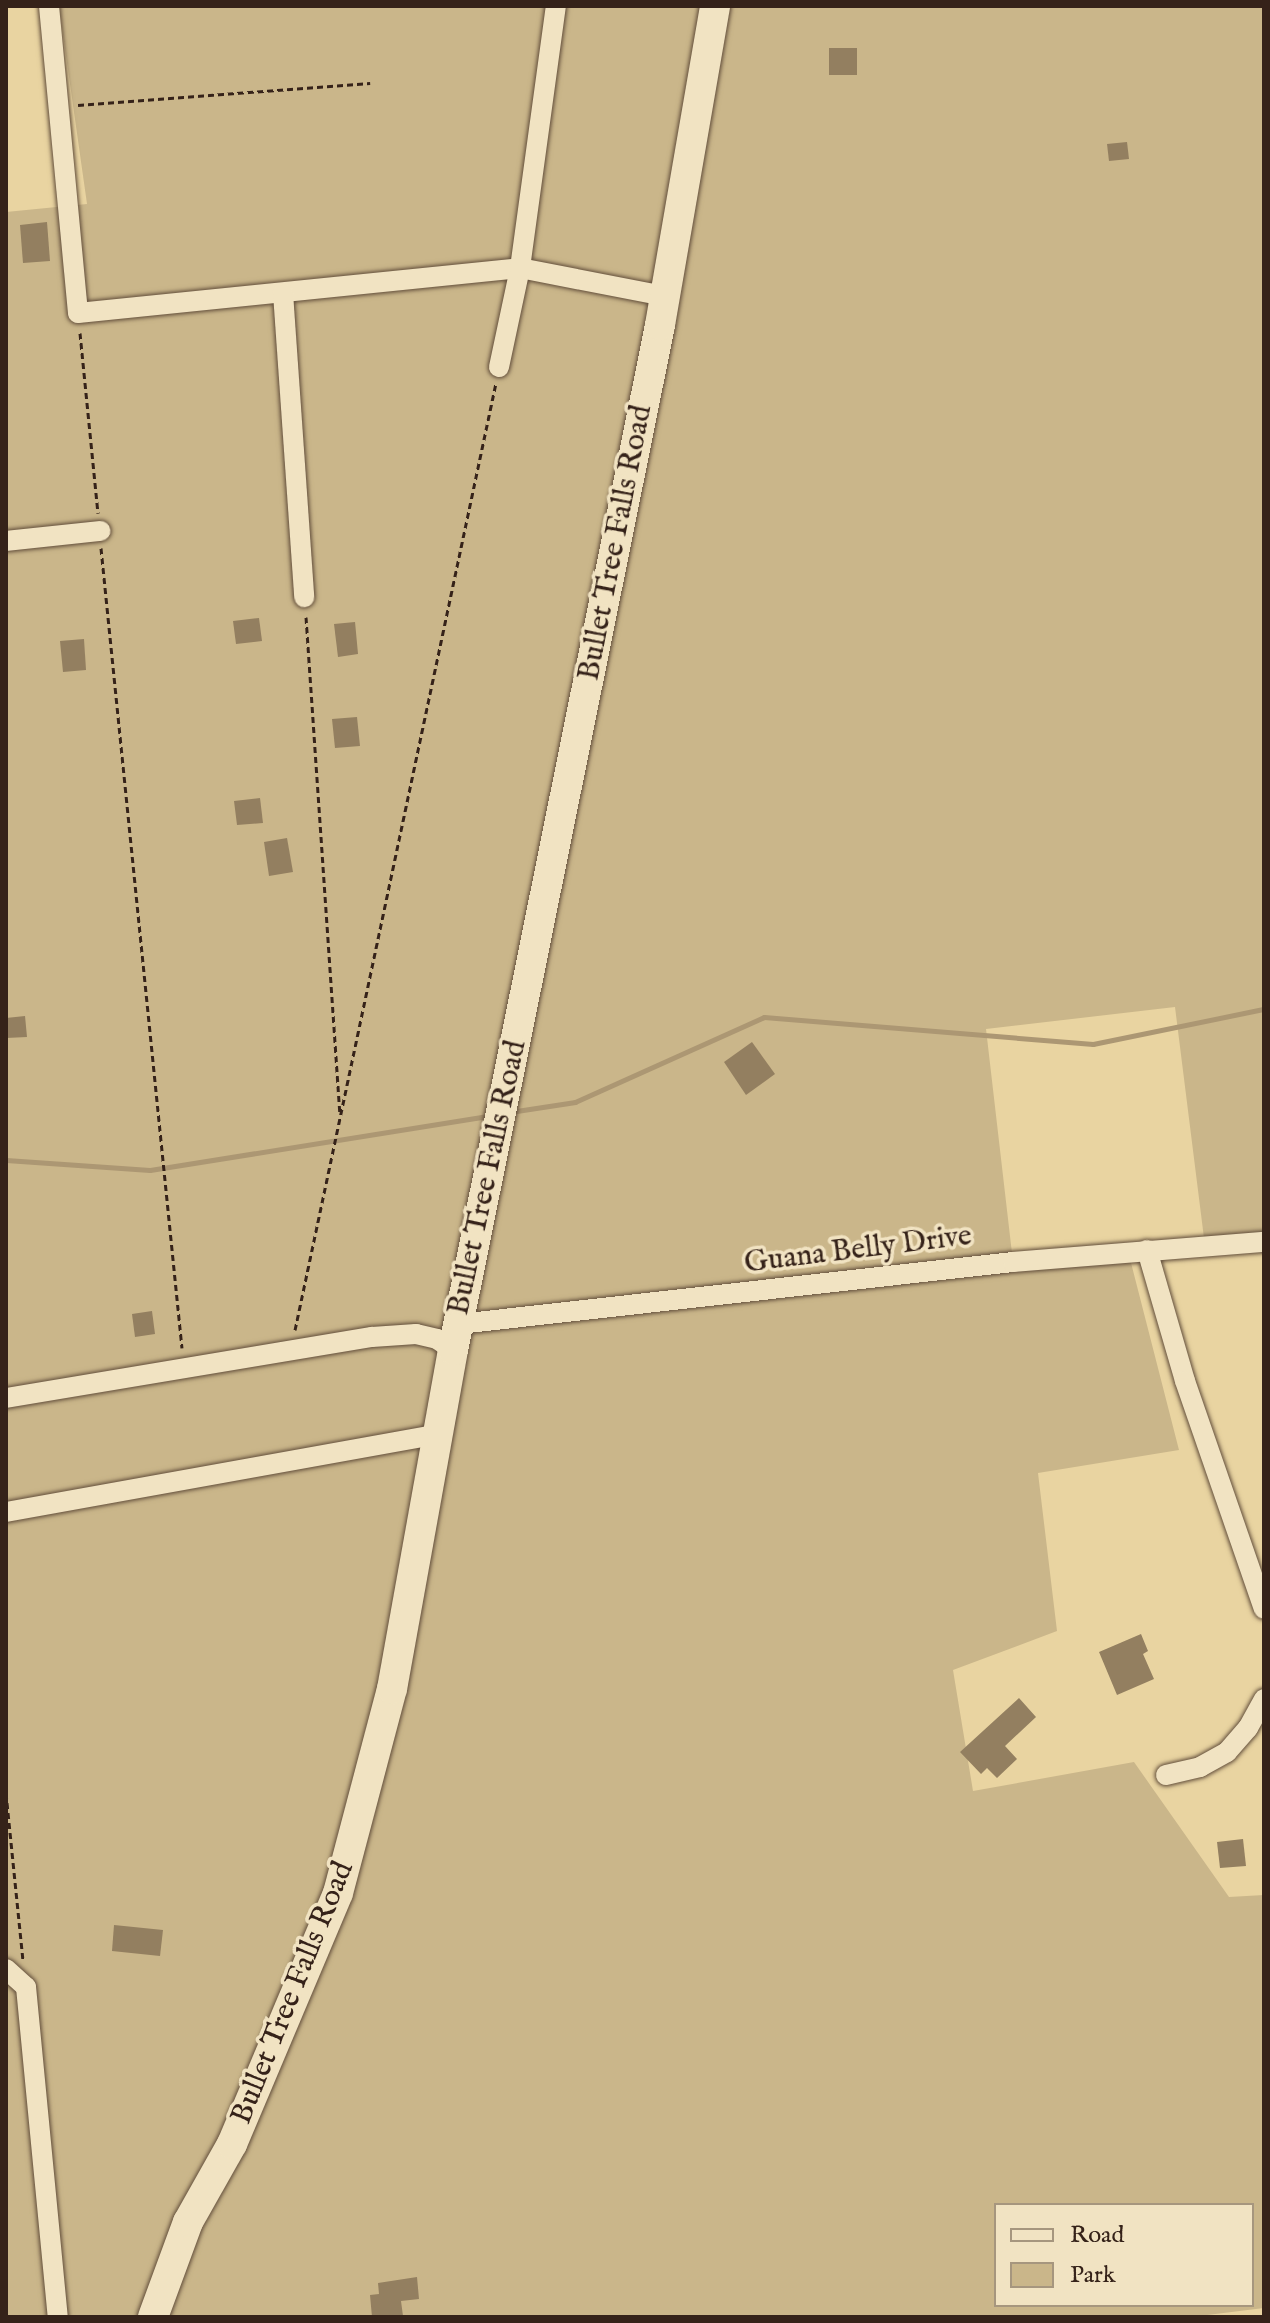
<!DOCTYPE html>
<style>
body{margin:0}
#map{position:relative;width:1270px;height:2323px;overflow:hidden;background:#e9d4a1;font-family:"IM FELL English",serif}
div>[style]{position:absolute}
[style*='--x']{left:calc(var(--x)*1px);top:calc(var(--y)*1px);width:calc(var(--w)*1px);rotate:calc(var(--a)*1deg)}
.green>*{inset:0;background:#cab68a}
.stream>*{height:5px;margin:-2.5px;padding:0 2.5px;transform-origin:2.5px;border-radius:2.5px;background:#ac9773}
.building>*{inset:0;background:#937f60}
.path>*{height:3px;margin-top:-1.5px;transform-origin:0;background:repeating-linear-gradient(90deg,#352219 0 6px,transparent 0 10px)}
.roads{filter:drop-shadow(0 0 2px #624e3b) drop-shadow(0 0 2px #624e3b)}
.minor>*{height:20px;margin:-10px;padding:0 10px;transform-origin:10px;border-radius:10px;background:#f1e3c2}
.secondary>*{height:30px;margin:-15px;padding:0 15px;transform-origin:15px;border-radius:15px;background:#f1e3c2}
span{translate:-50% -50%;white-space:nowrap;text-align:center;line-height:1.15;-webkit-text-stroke:7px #f1e3c2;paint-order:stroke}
.street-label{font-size:30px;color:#352219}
.frame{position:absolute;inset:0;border:8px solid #352219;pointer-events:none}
.legend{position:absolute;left:994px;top:2203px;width:260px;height:104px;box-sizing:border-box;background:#f1e3c2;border:2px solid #a6967e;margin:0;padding:10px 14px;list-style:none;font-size:24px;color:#352219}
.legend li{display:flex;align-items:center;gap:16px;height:40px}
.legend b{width:40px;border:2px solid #a6967e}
</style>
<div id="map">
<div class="green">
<i style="clip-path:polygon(evenodd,59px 6px,1264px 6px,1264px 1242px,1205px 1246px,1175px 1007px,986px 1029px,1013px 1262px,1128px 1251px,1179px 1450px,1038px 1473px,1057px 1631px,953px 1670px,973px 1791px,1134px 1762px,1229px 1897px,1264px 1895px,1264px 2308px,1191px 2317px,6px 2317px,6px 212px,87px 204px,59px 6px,996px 2205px,1252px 2205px,1252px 2305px,996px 2305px,996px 2205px)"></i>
</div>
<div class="stream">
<i style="--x:510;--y:1112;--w:66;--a:-8.7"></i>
<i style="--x:575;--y:1102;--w:207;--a:-24.2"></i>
<i style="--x:764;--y:1017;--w:330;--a:4.7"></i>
<i style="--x:1093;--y:1044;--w:175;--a:-11.6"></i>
<i style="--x:6;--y:1160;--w:144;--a:4"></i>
<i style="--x:150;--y:1170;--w:342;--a:-9.1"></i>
</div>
<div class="building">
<i style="clip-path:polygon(829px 48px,857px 48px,857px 75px,829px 75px)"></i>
<i style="clip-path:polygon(1127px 142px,1129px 159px,1109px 161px,1107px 144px)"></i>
<i style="clip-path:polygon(47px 222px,50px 261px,23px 263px,20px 225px)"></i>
<i style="clip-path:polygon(259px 618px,262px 641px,236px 644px,233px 621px)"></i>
<i style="clip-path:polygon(355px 622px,358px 654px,338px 657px,334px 624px)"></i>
<i style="clip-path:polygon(84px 639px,86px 670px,63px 672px,60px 641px)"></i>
<i style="clip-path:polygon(357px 717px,360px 746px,335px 748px,332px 719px)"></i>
<i style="clip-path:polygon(260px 798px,263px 823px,237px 825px,234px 801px)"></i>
<i style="clip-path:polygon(287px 838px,293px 872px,269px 876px,264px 842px)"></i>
<i style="clip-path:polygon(25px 1016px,27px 1037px,6px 1038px,6px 1018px)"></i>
<i style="clip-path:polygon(752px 1042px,775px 1074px,746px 1095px,724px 1062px)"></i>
<i style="clip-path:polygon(152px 1311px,155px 1334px,135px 1337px,132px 1314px)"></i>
<i style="clip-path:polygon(1141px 1634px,1148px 1651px,1143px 1654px,1154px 1679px,1117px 1695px,1099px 1652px)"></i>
<i style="clip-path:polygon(1019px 1698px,1036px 1717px,1005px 1746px,1017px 1759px,997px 1778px,987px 1768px,981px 1774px,960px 1752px)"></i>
<i style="clip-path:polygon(1243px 1839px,1246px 1866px,1220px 1868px,1217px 1842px)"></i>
<i style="clip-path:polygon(114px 1925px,163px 1930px,160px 1956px,112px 1951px)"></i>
<i style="clip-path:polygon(417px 2277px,419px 2299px,401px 2301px,403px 2316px,372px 2317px,370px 2295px,379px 2294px,378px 2283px)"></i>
</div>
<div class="path">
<i style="--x:78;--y:105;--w:293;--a:-4.3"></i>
<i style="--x:80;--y:333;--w:181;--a:84.3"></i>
<i style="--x:101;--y:548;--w:804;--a:84.22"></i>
<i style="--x:306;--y:617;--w:496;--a:86.1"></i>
<i style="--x:295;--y:1330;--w:968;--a:-78.02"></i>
<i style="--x:6;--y:1793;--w:168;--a:84.2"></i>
</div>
<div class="roads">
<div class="minor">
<i style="--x:49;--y:6;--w:308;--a:84.6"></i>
<i style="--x:78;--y:313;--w:444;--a:-5.8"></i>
<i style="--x:520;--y:268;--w:147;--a:11"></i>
<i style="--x:283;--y:293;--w:305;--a:86"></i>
<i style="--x:499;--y:367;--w:101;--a:-78"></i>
<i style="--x:520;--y:268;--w:264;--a:-82.2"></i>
<i style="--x:6;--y:541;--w:95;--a:-6.1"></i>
<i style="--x:1147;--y:1250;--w:136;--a:73.8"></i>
<i style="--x:1185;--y:1381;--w:241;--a:70.9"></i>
<i style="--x:459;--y:1324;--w:557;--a:-6.39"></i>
<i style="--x:1013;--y:1262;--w:252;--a:-4.6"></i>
<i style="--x:6;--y:1398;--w:371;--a:-9.5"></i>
<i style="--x:372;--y:1337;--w:44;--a:-3.9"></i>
<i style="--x:416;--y:1334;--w:22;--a:13"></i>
<i style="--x:437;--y:1339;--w:19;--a:35"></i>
<i style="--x:6;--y:1512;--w:439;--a:-10.2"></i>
<i style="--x:1166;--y:1775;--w:35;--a:-13"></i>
<i style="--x:1200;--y:1767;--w:31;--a:-29"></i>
<i style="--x:1227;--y:1752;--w:32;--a:-49"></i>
<i style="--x:1248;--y:1728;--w:33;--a:-61"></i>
<i style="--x:6;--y:1969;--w:27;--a:42"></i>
<i style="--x:26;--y:1987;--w:332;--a:84.5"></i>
</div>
<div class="secondary">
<i style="--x:153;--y:2317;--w:101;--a:-69.8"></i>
<i style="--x:188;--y:2222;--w:90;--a:-60.6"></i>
<i style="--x:232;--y:2144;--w:272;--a:-67.1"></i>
<i style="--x:338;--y:1893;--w:211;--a:-75.2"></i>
<i style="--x:392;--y:1689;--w:344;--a:-79.8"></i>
<i style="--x:453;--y:1350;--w:1046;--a:-78.58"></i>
<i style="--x:660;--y:325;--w:324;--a:-80.2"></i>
</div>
</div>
<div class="street-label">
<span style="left:616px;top:543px;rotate:-79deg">Bullet Tree Falls Road</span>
<span style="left:488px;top:1178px;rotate:-78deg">Bullet Tree Falls Road</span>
<span style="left:858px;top:1250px;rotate:-7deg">Guana Belly Drive</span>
<span style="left:293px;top:1993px;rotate:-68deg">Bullet Tree Falls Road</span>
</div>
<div class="frame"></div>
<ul class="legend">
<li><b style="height:10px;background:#f1e3c2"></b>Road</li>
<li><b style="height:22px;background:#cab68a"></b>Park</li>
</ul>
</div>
